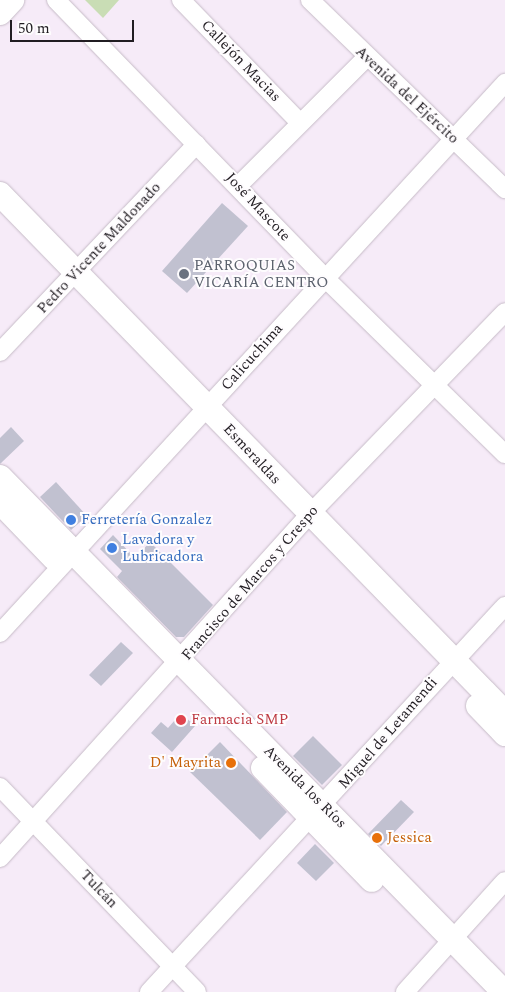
<!DOCTYPE html>
<meta charset="utf-8">
<style>
body{margin:0}
#map{position:relative;width:505px;height:992px;overflow:hidden;background:#f6ebf8;font-family:Spectral,serif}
div>[style]{position:absolute}
[style*='--x']{left:calc(var(--x)*1px);top:calc(var(--y)*1px);width:calc(var(--w)*1px);rotate:calc(var(--a)*1deg)}
.green>*{inset:0;background:#c9ddb5}
.building>*{inset:0;background:#c1c1d0}
.roads{filter:drop-shadow(0 0 1px #c6bbc7) drop-shadow(0 0 1px #c6bbc7)}
.minor>*{height:18px;margin:-9px;padding:0 9px;transform-origin:9px;border-radius:9px;background:#fff}
.secondary>*{height:24px;margin:-12px;padding:0 12px;transform-origin:12px;border-radius:12px;background:#fff}
.dots>*{width:14px;height:14px;translate:-50% -50%;box-sizing:border-box;border:2px solid #fefcfe;border-radius:50%}
span{translate:-50% -50%;white-space:nowrap;text-align:center;line-height:1.15;-webkit-text-stroke:4px #fefcfe;paint-order:stroke}
.street-label{font-size:15px;color:#211d22}
.worship-label{font-size:15px;color:#5b616d}
.left{translate:0 -50%;text-align:left}
.shop-label{font-size:15px;color:#366cbe}
.health-label{font-size:15px;color:#be3a42}
.food-label{font-size:15px;color:#c56008}
.right{translate:-100% -50%;text-align:right}
.scale{position:absolute;left:10px;top:20px;width:124px;height:22px;box-sizing:border-box;border:2px solid #211d22;border-top:0;padding-left:6px;font-size:15px;line-height:18px;white-space:nowrap;color:#211d22;-webkit-text-stroke:4px #fefcfe;paint-order:stroke}
</style>
<div id="map">
<div class="green">
<i style="clip-path:polygon(85px 0,119px 0,103px 18px)"></i>
</div>
<div class="building">
<i style="clip-path:polygon(222px 203px,248px 226px,187px 293px,162px 271px)"></i>
<i style="clip-path:polygon(11px 427px,24px 441px,0 464px,0 438px)"></i>
<i style="clip-path:polygon(56px 482px,87px 516px,71px 530px,40px 497px)"></i>
<i style="clip-path:polygon(113px 535px,135px 558px,150px 542px,213px 605px,184px 637px,176px 637px,117px 577px,122px 571px,100px 549px)"></i>
<i style="clip-path:polygon(121px 642px,133px 653px,101px 686px,89px 675px)"></i>
<i style="clip-path:polygon(181px 713px,195px 726px,172px 752px,151px 733px,161px 722px,168px 728px)"></i>
<i style="clip-path:polygon(313px 736px,342px 765px,322px 785px,293px 756px)"></i>
<i style="clip-path:polygon(220px 742px,287px 812px,260px 840px,190px 772px)"></i>
<i style="clip-path:polygon(401px 800px,414px 812px,381px 846px,368px 834px)"></i>
<i style="clip-path:polygon(315px 844px,334px 863px,316px 881px,297px 863px)"></i>
</div>
<div class="roads">
<div class="minor">
<i style="--x:56;--y:0;--w:385;--a:45.9"></i>
<i style="--x:324;--y:277;--w:253;--a:44.4"></i>
<i style="--x:181;--y:0;--w:171;--a:45.9"></i>
<i style="--x:310;--y:0;--w:272;--a:44.1"></i>
<i style="--x:239;--y:185;--w:180;--a:-45"></i>
<i style="--x:0;--y:352;--w:286;--a:-46.6"></i>
<i style="--x:0;--y:633;--w:747;--a:-47.44"></i>
<i style="--x:0;--y:787;--w:284;--a:46.1"></i>
<i style="--x:0;--y:858;--w:462;--a:-48"></i>
<i style="--x:309;--y:515;--w:282;--a:-46"></i>
<i style="--x:149;--y:992;--w:525;--a:-47.32"></i>
<i style="--x:405;--y:992;--w:149;--a:-48"></i>
</div>
<div class="secondary">
<i style="--x:0;--y:13;--w:18;--a:-47"></i>
<i style="--x:0;--y:194;--w:724;--a:45.78"></i>
<i style="--x:0;--y:477;--w:721;--a:45.62"></i>
<i style="--x:0;--y:502;--w:78;--a:46"></i>
<i style="--x:478;--y:706;--w:39;--a:46"></i>
<i style="--x:263;--y:768;--w:156;--a:45.8"></i>
</div>
</div>
<div class="dots">
<i style="left:184px;top:274px;background:#6b7280"></i>
<i style="left:71px;top:520px;background:#3f7fe0"></i>
<i style="left:112px;top:548px;background:#3f7fe0"></i>
<i style="left:181px;top:720px;background:#e0444e"></i>
<i style="left:231px;top:763px;background:#e8710a"></i>
<i style="left:377px;top:838px;background:#e8710a"></i>
</div>
<div class="street-label">
<span style="left:241px;top:61px;rotate:46deg">Callejón Macias</span>
<span style="left:407px;top:95px;rotate:43deg">Avenida del Ejército</span>
<span style="left:258px;top:207px;rotate:47deg">José Mascote</span>
<span style="left:99px;top:248px;rotate:-47deg">Pedro Vicente Maldonado</span>
<span style="left:252px;top:357px;rotate:-48deg">Calicuchima</span>
<span style="left:252px;top:454px;rotate:47deg">Esmeraldas</span>
<span style="left:250px;top:583px;rotate:-49deg">Francisco de Marcos y Crespo</span>
<span style="left:388px;top:733px;rotate:-49deg">Miguel de Letamendi</span>
<span style="left:305px;top:787px;rotate:45deg">Avenida los Ríos</span>
<span style="left:99px;top:889px;rotate:46deg">Tulcán</span>
</div>
<div class="worship-label">
<span class="left" style="left:194px;top:274px">PARROQUIAS<br>VICARÍA CENTRO</span>
</div>
<div class="shop-label">
<span class="left" style="left:81px;top:520px">Ferretería Gonzalez</span>
<span class="left" style="left:122px;top:548px">Lavadora y<br>Lubricadora</span>
</div>
<div class="health-label">
<span class="left" style="left:191px;top:720px">Farmacia SMP</span>
</div>
<div class="food-label">
<span class="right" style="left:221px;top:763px">D' Mayrita</span>
<span class="left" style="left:387px;top:838px">Jessica</span>
</div>
<div class="scale">50 m</div>
</div>
